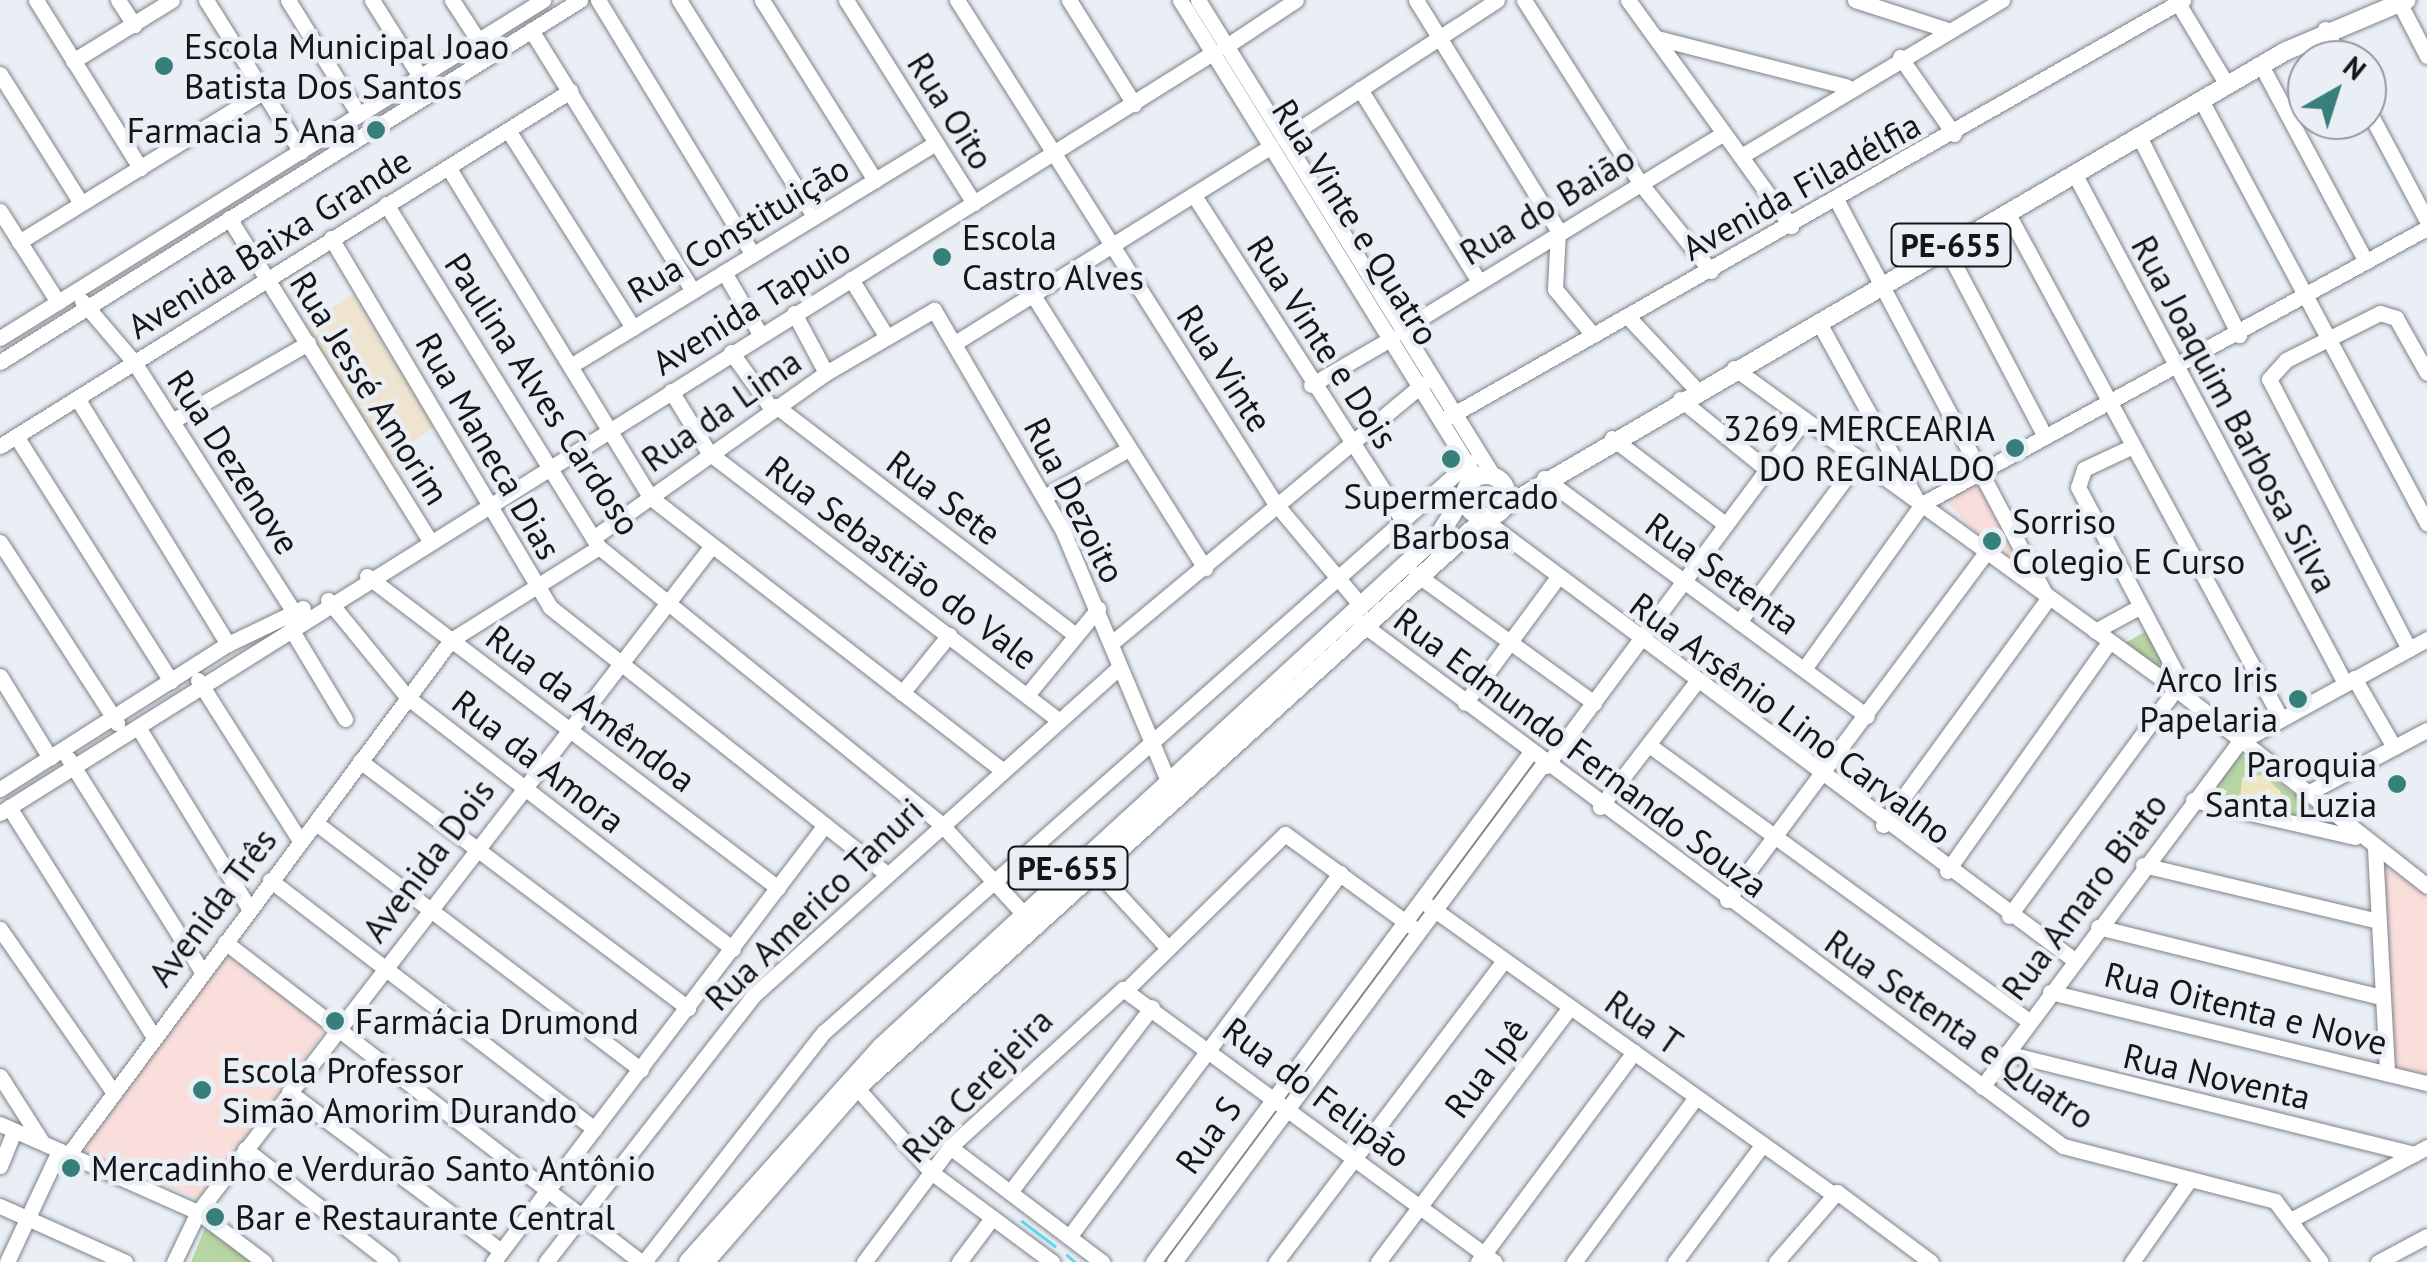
<!DOCTYPE html>
<meta charset="utf-8">
<style>
body{margin:0}
#map{position:relative;width:2427px;height:1262px;overflow:hidden;background:#eaeff6;font-family:"PT Sans",sans-serif}
div>[style]{position:absolute}
[style*='--x']{left:calc(var(--x)*1px);top:calc(var(--y)*1px);width:calc(var(--w)*1px);rotate:calc(var(--a)*1deg)}
.commercial>*{inset:0;background:#eee4cf}
.education>*{inset:0;background:#f9dedb}
.green>*{inset:0;background:#b7d5a2}
.sand>*{inset:0;background:#efe5c0}
.stream>*{height:2.5px;margin:-1.25px;padding:0 1.25px;transform-origin:1.25px;border-radius:1.25px;background:#61d6ef}
.roads{filter:drop-shadow(0 0 2px #7e8289) drop-shadow(0 0 2px #7e8289)}
.minor>*{height:15px;margin:-7.5px;padding:0 7.5px;transform-origin:7.5px;border-radius:7.5px;background:#fff}
.major>*{height:18px;margin:-9px;padding:0 9px;transform-origin:9px;border-radius:9px;background:#fff}
.major>.ring{margin:-9px;padding:0;box-sizing:content-box;background:none;border:18px solid #fff;border-radius:50%}
.dots>*{width:28px;height:28px;translate:-50% -50%;box-sizing:border-box;border:5px solid #eaeff6;border-radius:50%}
span{translate:-50% -50%;white-space:nowrap;text-align:center;line-height:1.15;-webkit-text-stroke:9px #eaeff6;paint-order:stroke}
.shield-label span{padding:2px 8px;background:#eaeff6;border:2px solid;border-radius:8px;-webkit-text-stroke-width:0}
.shield-label{font-size:32px;color:#151619;font-weight:700}
.poi-label{font-size:35px;color:#151619}
.left{translate:0 -50%;text-align:left}
.right{translate:-100% -50%;text-align:right}
.street-label{font-size:35px;color:#151619}
.north{position:absolute;left:2287px;top:40px;width:100px;height:100px;box-sizing:border-box;background:#eaeff6;border:2px solid #95989e;border-radius:50%;rotate:39deg;font-size:28px;font-weight:700;line-height:40px;text-align:center;color:#151619}
.north::after{content:'';display:block;margin:auto;width:35px;height:45px;background:#377f7a;clip-path:polygon(50% 0,100% 100%,50% 72%,0 100%)}
</style>
<div id="map">
<div class="commercial">
<i style="clip-path:polygon(353px 294px,436px 426px,388px 459px,303px 326px)"></i>
</div>
<div class="education">
<i style="clip-path:polygon(1977px 483px,2019px 561px,2012px 570px,1944px 499px)"></i>
<i style="clip-path:polygon(2382px 864px,2427px 896px,2427px 1077px,2394px 1068px)"></i>
<i style="clip-path:polygon(225px 953px,326px 1029px,199px 1199px,78px 1150px)"></i>
</div>
<div class="green">
<i style="clip-path:polygon(2148px 630px,2180px 688px,2120px 646px)"></i>
<i style="clip-path:polygon(2240px 754px,2337px 825px,2337px 827px,2208px 798px)"></i>
<i style="clip-path:polygon(205px 1228px,252px 1262px,191px 1262px)"></i>
</div>
<div class="sand">
<i style="clip-path:polygon(2263px 775px,2281px 792px,2278px 811px,2263px 797px,2240px 801px,2242px 777px)"></i>
</div>
<div class="stream">
<i style="--x:1022;--y:1221;--w:41;--a:37.1"></i>
<i style="--x:1067;--y:1255;--w:11;--a:41"></i>
</div>
<div class="roads">
<div class="minor">
<i style="--x:36;--y:0;--w:198;--a:58.2"></i>
<i style="--x:118;--y:0;--w:30;--a:57"></i>
<i style="--x:206;--y:0;--w:179;--a:58"></i>
<i style="--x:288;--y:0;--w:135;--a:58.3"></i>
<i style="--x:372;--y:0;--w:92;--a:57.9"></i>
<i style="--x:452;--y:0;--w:48;--a:57"></i>
<i style="--x:598;--y:0;--w:298;--a:58.7"></i>
<i style="--x:679;--y:0;--w:255;--a:58"></i>
<i style="--x:762;--y:0;--w:213;--a:57.9"></i>
<i style="--x:846;--y:0;--w:240;--a:57.8"></i>
<i style="--x:957;--y:0;--w:595;--a:57.7"></i>
<i style="--x:1275;--y:503;--w:131;--a:50"></i>
<i style="--x:1069;--y:0;--w:123;--a:58"></i>
<i style="--x:1180;--y:0;--w:562;--a:58.23"></i>
<i style="--x:1198;--y:0;--w:561;--a:58.18"></i>
<i style="--x:1416;--y:0;--w:270;--a:58.3"></i>
<i style="--x:1558;--y:230;--w:59;--a:92.9"></i>
<i style="--x:1555;--y:289;--w:60;--a:50.4"></i>
<i style="--x:1524;--y:0;--w:217;--a:57.6"></i>
<i style="--x:1640;--y:183;--w:113;--a:51.1"></i>
<i style="--x:1628;--y:0;--w:279;--a:54.2"></i>
<i style="--x:1855;--y:0;--w:98;--a:17.9"></i>
<i style="--x:2399;--y:2;--w:61;--a:62.6"></i>
<i style="--x:2178;--y:3;--w:96;--a:59.1"></i>
<i style="--x:2325;--y:29;--w:35;--a:63"></i>
<i style="--x:531;--y:30;--w:307;--a:58.2"></i>
<i style="--x:1657;--y:38;--w:195;--a:14.3"></i>
<i style="--x:1225;--y:47;--w:85;--a:-33.5"></i>
<i style="--x:1900;--y:57;--w:94;--a:55"></i>
<i style="--x:73;--y:61;--w:116;--a:-31.6"></i>
<i style="--x:2261;--y:65;--w:223;--a:61.9"></i>
<i style="--x:0;--y:74;--w:152;--a:57.9"></i>
<i style="--x:1360;--y:89;--w:225;--a:58.3"></i>
<i style="--x:2201;--y:100;--w:480;--a:61.9"></i>
<i style="--x:2367;--y:108;--w:128;--a:62"></i>
<i style="--x:508;--y:130;--w:234;--a:57.7"></i>
<i style="--x:2139;--y:136;--w:223;--a:63.3"></i>
<i style="--x:1284;--y:139;--w:254;--a:-33.1"></i>
<i style="--x:1743;--y:155;--w:302;--a:-30.9"></i>
<i style="--x:448;--y:167;--w:387;--a:58.5"></i>
<i style="--x:650;--y:497;--w:445;--a:37.8"></i>
<i style="--x:2074;--y:173;--w:578;--a:62.02"></i>
<i style="--x:1195;--y:197;--w:383;--a:57.3"></i>
<i style="--x:1837;--y:201;--w:447;--a:62.1"></i>
<i style="--x:386;--y:204;--w:404;--a:58.2"></i>
<i style="--x:599;--y:547;--w:440;--a:39"></i>
<i style="--x:941;--y:824;--w:118;--a:47.4"></i>
<i style="--x:0;--y:211;--w:108;--a:57.5"></i>
<i style="--x:2007;--y:212;--w:574;--a:61.6"></i>
<i style="--x:229;--y:218;--w:378;--a:58.1"></i>
<i style="--x:331;--y:238;--w:429;--a:59.3"></i>
<i style="--x:550;--y:607;--w:430;--a:38.4"></i>
<i style="--x:19;--y:242;--w:286;--a:-31.6"></i>
<i style="--x:1946;--y:248;--w:211;--a:62.3"></i>
<i style="--x:724;--y:272;--w:72;--a:59.9"></i>
<i style="--x:851;--y:279;--w:65;--a:58.3"></i>
<i style="--x:1033;--y:295;--w:323;--a:57.8"></i>
<i style="--x:82;--y:301;--w:80;--a:49.6"></i>
<i style="--x:134;--y:362;--w:310;--a:57.4"></i>
<i style="--x:794;--y:313;--w:68;--a:61.9"></i>
<i style="--x:1629;--y:318;--w:98;--a:46.7"></i>
<i style="--x:1818;--y:321;--w:201;--a:61.1"></i>
<i style="--x:1403;--y:329;--w:375;--a:-31.4"></i>
<i style="--x:0;--y:338;--w:640;--a:-31.9"></i>
<i style="--x:955;--y:343;--w:371;--a:-31.9"></i>
<i style="--x:731;--y:352;--w:70;--a:54.3"></i>
<i style="--x:0;--y:362;--w:684;--a:-31.97"></i>
<i style="--x:572;--y:365;--w:426;--a:-31.4"></i>
<i style="--x:1734;--y:368;--w:546;--a:35.99"></i>
<i style="--x:2176;--y:689;--w:319;--a:38.1"></i>
<i style="--x:1311;--y:385;--w:94;--a:-30.1"></i>
<i style="--x:671;--y:391;--w:73;--a:58.5"></i>
<i style="--x:709;--y:453;--w:439;--a:37.4"></i>
<i style="--x:77;--y:398;--w:289;--a:58.5"></i>
<i style="--x:1680;--y:399;--w:111;--a:39.1"></i>
<i style="--x:776;--y:406;--w:377;--a:37.4"></i>
<i style="--x:1445;--y:419;--w:849;--a:-29.59"></i>
<i style="--x:172;--y:421;--w:157;--a:-29.8"></i>
<i style="--x:16;--y:436;--w:290;--a:57.7"></i>
<i style="--x:1612;--y:438;--w:142;--a:37.3"></i>
<i style="--x:0;--y:446;--w:672;--a:-31.91"></i>
<i style="--x:2133;--y:446;--w:54;--a:154.9"></i>
<i style="--x:2084;--y:469;--w:19;--a:108"></i>
<i style="--x:2078;--y:487;--w:236;--a:62.2"></i>
<i style="--x:1544;--y:478;--w:401;--a:36.4"></i>
<i style="--x:1046;--y:496;--w:91;--a:-29.7"></i>
<i style="--x:1479;--y:516;--w:741;--a:36.72"></i>
<i style="--x:593;--y:538;--w:286;--a:-35.3"></i>
<i style="--x:826;--y:373;--w:125;--a:-30.3"></i>
<i style="--x:934;--y:310;--w:256;--a:59.7"></i>
<i style="--x:1063;--y:531;--w:268;--a:67.2"></i>
<i style="--x:0;--y:542;--w:216;--a:57.1"></i>
<i style="--x:1416;--y:574;--w:220;--a:35.9"></i>
<i style="--x:367;--y:576;--w:516;--a:37.2"></i>
<i style="--x:328;--y:600;--w:125;--a:50.8"></i>
<i style="--x:407;--y:697;--w:412;--a:37.7"></i>
<i style="--x:1739;--y:622;--w:200;--a:-53.5"></i>
<i style="--x:1361;--y:623;--w:875;--a:36.69"></i>
<i style="--x:2063;--y:1146;--w:219;--a:14.5"></i>
<i style="--x:2275;--y:1201;--w:76;--a:53"></i>
<i style="--x:291;--y:629;--w:105;--a:59"></i>
<i style="--x:2095;--y:631;--w:50;--a:-28.6"></i>
<i style="--x:1113;--y:642;--w:403;--a:-39.8"></i>
<i style="--x:2409;--y:649;--w:304;--a:-117.4"></i>
<i style="--x:2269;--y:379;--w:25;--a:-48"></i>
<i style="--x:2286;--y:360;--w:105;--a:-26.6"></i>
<i style="--x:2380;--y:313;--w:17;--a:17"></i>
<i style="--x:2396;--y:318;--w:63;--a:60.6"></i>
<i style="--x:1804;--y:669;--w:203;--a:-54.4"></i>
<i style="--x:1922;--y:504;--w:576;--a:-28.66"></i>
<i style="--x:0;--y:676;--w:96;--a:58.6"></i>
<i style="--x:2354;--y:678;--w:80;--a:59.9"></i>
<i style="--x:198;--y:680;--w:191;--a:57.6"></i>
<i style="--x:902;--y:693;--w:75;--a:-51"></i>
<i style="--x:1027;--y:695;--w:112;--a:-50.5"></i>
<i style="--x:1465;--y:703;--w:152;--a:-53.6"></i>
<i style="--x:138;--y:727;--w:212;--a:58.5"></i>
<i style="--x:1649;--y:745;--w:468;--a:36"></i>
<i style="--x:68;--y:758;--w:250;--a:57.9"></i>
<i style="--x:360;--y:761;--w:411;--a:37"></i>
<i style="--x:1546;--y:766;--w:430;--a:-53.3"></i>
<i style="--x:0;--y:789;--w:270;--a:-32.5"></i>
<i style="--x:228;--y:644;--w:83;--a:-25.6"></i>
<i style="--x:2304;--y:795;--w:139;--a:-27.9"></i>
<i style="--x:2193;--y:800;--w:166;--a:12.9"></i>
<i style="--x:9;--y:807;--w:268;--a:57.8"></i>
<i style="--x:1600;--y:807;--w:154;--a:-52.4"></i>
<i style="--x:0;--y:813;--w:1433;--a:-32.08"></i>
<i style="--x:316;--y:823;--w:408;--a:37.2"></i>
<i style="--x:1883;--y:825;--w:280;--a:-53.9"></i>
<i style="--x:2375;--y:849;--w:225;--a:86.9"></i>
<i style="--x:2143;--y:865;--w:242;--a:13.4"></i>
<i style="--x:1095;--y:869;--w:106;--a:47.3"></i>
<i style="--x:1947;--y:871;--w:281;--a:-54.7"></i>
<i style="--x:270;--y:880;--w:409;--a:37.5"></i>
<i style="--x:1727;--y:900;--w:433;--a:-53.3"></i>
<i style="--x:1429;--y:906;--w:496;--a:35.5"></i>
<i style="--x:2009;--y:916;--w:282;--a:-53.7"></i>
<i style="--x:2098;--y:927;--w:292;--a:13.9"></i>
<i style="--x:0;--y:929;--w:200;--a:55.2"></i>
<i style="--x:225;--y:942;--w:525;--a:37.57"></i>
<i style="--x:1127;--y:989;--w:221;--a:-44.5"></i>
<i style="--x:1285;--y:834;--w:156;--a:36.1"></i>
<i style="--x:2050;--y:992;--w:388;--a:13.6"></i>
<i style="--x:2006;--y:1053;--w:421;--a:13.9"></i>
<i style="--x:0;--y:1076;--w:78;--a:57.5"></i>
<i style="--x:1982;--y:1087;--w:429;--a:-53.3"></i>
<i style="--x:2238;--y:743;--w:216;--a:-28.8"></i>
<i style="--x:857;--y:1088;--w:112;--a:48.6"></i>
<i style="--x:931;--y:1172;--w:151;--a:36.6"></i>
<i style="--x:289;--y:1092;--w:265;--a:36.9"></i>
<i style="--x:0;--y:1124;--w:217;--a:24"></i>
<i style="--x:198;--y:1212;--w:83;--a:37.1"></i>
<i style="--x:950;--y:1147;--w:191;--a:37.1"></i>
<i style="--x:245;--y:1149;--w:184;--a:37.9"></i>
<i style="--x:68;--y:1155;--w:642;--a:-53.36"></i>
<i style="--x:451;--y:640;--w:175;--a:-32.1"></i>
<i style="--x:0;--y:1166;--w:38;--a:-68"></i>
<i style="--x:1010;--y:1192;--w:233;--a:-52.5"></i>
<i style="--x:0;--y:1206;--w:137;--a:24.1"></i>
<i style="--x:2296;--y:1217;--w:149;--a:-28.1"></i>
<i style="--x:1069;--y:1237;--w:454;--a:-53.3"></i>
<i style="--x:7;--y:1262;--w:123;--a:-64.9"></i>
<i style="--x:174;--y:1262;--w:55;--a:-64.4"></i>
<i style="--x:198;--y:1212;--w:838;--a:-52.36"></i>
<i style="--x:493;--y:1262;--w:549;--a:-52.78"></i>
<i style="--x:546;--y:1262;--w:338;--a:-52.1"></i>
<i style="--x:754;--y:995;--w:491;--a:-41.9"></i>
<i style="--x:644;--y:1262;--w:292;--a:-52"></i>
<i style="--x:824;--y:1032;--w:861;--a:-41.47"></i>
<i style="--x:864;--y:1262;--w:144;--a:-53.2"></i>
<i style="--x:950;--y:1147;--w:234;--a:-42.4"></i>
<i style="--x:1123;--y:989;--w:461;--a:36.3"></i>
<i style="--x:959;--y:1262;--w:55;--a:-53.1"></i>
<i style="--x:1153;--y:1262;--w:633;--a:-53.47"></i>
<i style="--x:1174;--y:1262;--w:620;--a:-53.46"></i>
<i style="--x:1276;--y:1262;--w:378;--a:-52.9"></i>
<i style="--x:1378;--y:1262;--w:319;--a:-53"></i>
<i style="--x:1478;--y:1262;--w:262;--a:-53.4"></i>
<i style="--x:1574;--y:1262;--w:205;--a:-53.5"></i>
<i style="--x:1675;--y:1262;--w:147;--a:-53.3"></i>
<i style="--x:1776;--y:1262;--w:93;--a:-48.9"></i>
<i style="--x:1837;--y:1192;--w:117;--a:36.7"></i>
<i style="--x:2132;--y:1262;--w:98;--a:-55"></i>
<i style="--x:2378;--y:1262;--w:55;--a:-28"></i>
</div>
<div class="major">
<i class="ring" style="left:1465px;top:475px;width:24px;height:24px"></i>
<i style="--x:1504;--y:507;--w:905;--a:-30.25"></i>
<i style="--x:2286;--y:51;--w:131;--a:-22.9"></i>
<i style="--x:688;--y:1262;--w:290;--a:-48.1"></i>
<i style="--x:882;--y:1046;--w:759;--a:-42.6"></i>
<i style="--x:1441;--y:532;--w:44;--a:-58.1"></i>
<i style="--x:705;--y:1262;--w:231;--a:-48.9"></i>
<i style="--x:857;--y:1088;--w:848;--a:-42.23"></i>
</div>
</div>
<div class="dots">
<i style="left:164px;top:66px;background:#377f7a"></i>
<i style="left:376px;top:130px;background:#377f7a"></i>
<i style="left:942px;top:257px;background:#377f7a"></i>
<i style="left:2015px;top:448px;background:#377f7a"></i>
<i style="left:1451px;top:459px;background:#377f7a"></i>
<i style="left:1992px;top:541px;background:#377f7a"></i>
<i style="left:2298px;top:699px;background:#377f7a"></i>
<i style="left:2397px;top:784px;background:#377f7a"></i>
<i style="left:335px;top:1021px;background:#377f7a"></i>
<i style="left:202px;top:1090px;background:#377f7a"></i>
<i style="left:71px;top:1168px;background:#377f7a"></i>
<i style="left:215px;top:1217px;background:#377f7a"></i>
</div>
<div class="shield-label">
<span style="left:1951px;top:245px">PE-655</span>
<span style="left:1068px;top:868px">PE-655</span>
</div>
<div class="poi-label">
<span class="left" style="left:184px;top:66px">Escola Municipal Joao<br>Batista Dos Santos</span>
<span class="right" style="left:356px;top:130px">Farmacia 5 Ana</span>
<span class="left" style="left:962px;top:257px">Escola<br>Castro Alves</span>
<span class="right" style="left:1995px;top:448px">3269 -MERCEARIA<br>DO REGINALDO</span>
<span style="left:1451px;top:516px">Supermercado<br>Barbosa</span>
<span class="left" style="left:2012px;top:541px">Sorriso<br>Colegio E Curso</span>
<span class="right" style="left:2278px;top:699px">Arco Iris<br>Papelaria</span>
<span class="right" style="left:2377px;top:784px">Paroquia<br>Santa Luzia</span>
<span class="left" style="left:355px;top:1021px">Farmácia Drumond</span>
<span class="left" style="left:222px;top:1090px">Escola Professor<br>Simão Amorim Durando</span>
<span class="left" style="left:91px;top:1168px">Mercadinho e Verdurão Santo Antônio</span>
<span class="left" style="left:235px;top:1217px">Bar e Restaurante Central</span>
</div>
<div class="street-label">
<span style="left:951px;top:111px;rotate:58deg">Rua Oito</span>
<span style="left:1801px;top:186px;rotate:-29deg">Avenida Filadélfia</span>
<span style="left:1547px;top:205px;rotate:-31deg">Rua do Baião</span>
<span style="left:1356px;top:222px;rotate:58deg">Rua Vinte e Quatro</span>
<span style="left:738px;top:229px;rotate:-31deg">Rua Constituição</span>
<span style="left:269px;top:243px;rotate:-32deg">Avenida Baixa Grande</span>
<span style="left:751px;top:306px;rotate:-32deg">Avenida Tapuio</span>
<span style="left:1323px;top:342px;rotate:57deg">Rua Vinte e Dois</span>
<span style="left:1225px;top:368px;rotate:57deg">Rua Vinte</span>
<span style="left:370px;top:388px;rotate:58deg">Rua Jessé Amorim</span>
<span style="left:543px;top:394px;rotate:57deg">Paulina Alves Cardoso</span>
<span style="left:721px;top:410px;rotate:-35deg">Rua da Lima</span>
<span style="left:2235px;top:414px;rotate:62deg">Rua Joaquim Barbosa Silva</span>
<span style="left:489px;top:446px;rotate:60deg">Rua Maneca Dias</span>
<span style="left:234px;top:462px;rotate:57deg">Rua Dezenove</span>
<span style="left:944px;top:497px;rotate:37deg">Rua Sete</span>
<span style="left:1075px;top:500px;rotate:63deg">Rua Dezoito</span>
<span style="left:902px;top:562px;rotate:37deg">Rua Sebastião do Vale</span>
<span style="left:1723px;top:573px;rotate:36deg">Rua Setenta</span>
<span style="left:591px;top:708px;rotate:37deg">Rua da Amêndoa</span>
<span style="left:1791px;top:718px;rotate:37deg">Rua Arsênio Lino Carvalho</span>
<span style="left:1581px;top:752px;rotate:37deg">Rua Edmundo Fernando Souza</span>
<span style="left:539px;top:761px;rotate:38deg">Rua da Amora</span>
<span style="left:428px;top:860px;rotate:-53deg">Avenida Dois</span>
<span style="left:2084px;top:896px;rotate:-53deg">Rua Amaro Biato</span>
<span style="left:814px;top:904px;rotate:-44deg">Rua Americo Tanuri</span>
<span style="left:212px;top:907px;rotate:-53deg">Avenida Três</span>
<span style="left:2246px;top:1008px;rotate:14deg">Rua Oitenta e Nove</span>
<span style="left:1644px;top:1022px;rotate:35deg">Rua T</span>
<span style="left:1960px;top:1029px;rotate:35deg">Rua Setenta e Quatro</span>
<span style="left:1486px;top:1068px;rotate:-53deg">Rua Ipê</span>
<span style="left:2217px;top:1076px;rotate:13deg">Rua Noventa</span>
<span style="left:977px;top:1085px;rotate:-46deg">Rua Cerejeira</span>
<span style="left:1317px;top:1092px;rotate:37deg">Rua do Felipão</span>
<span style="left:1208px;top:1135px;rotate:-54deg">Rua S</span>
</div>
<div class="north">N</div>
</div>
